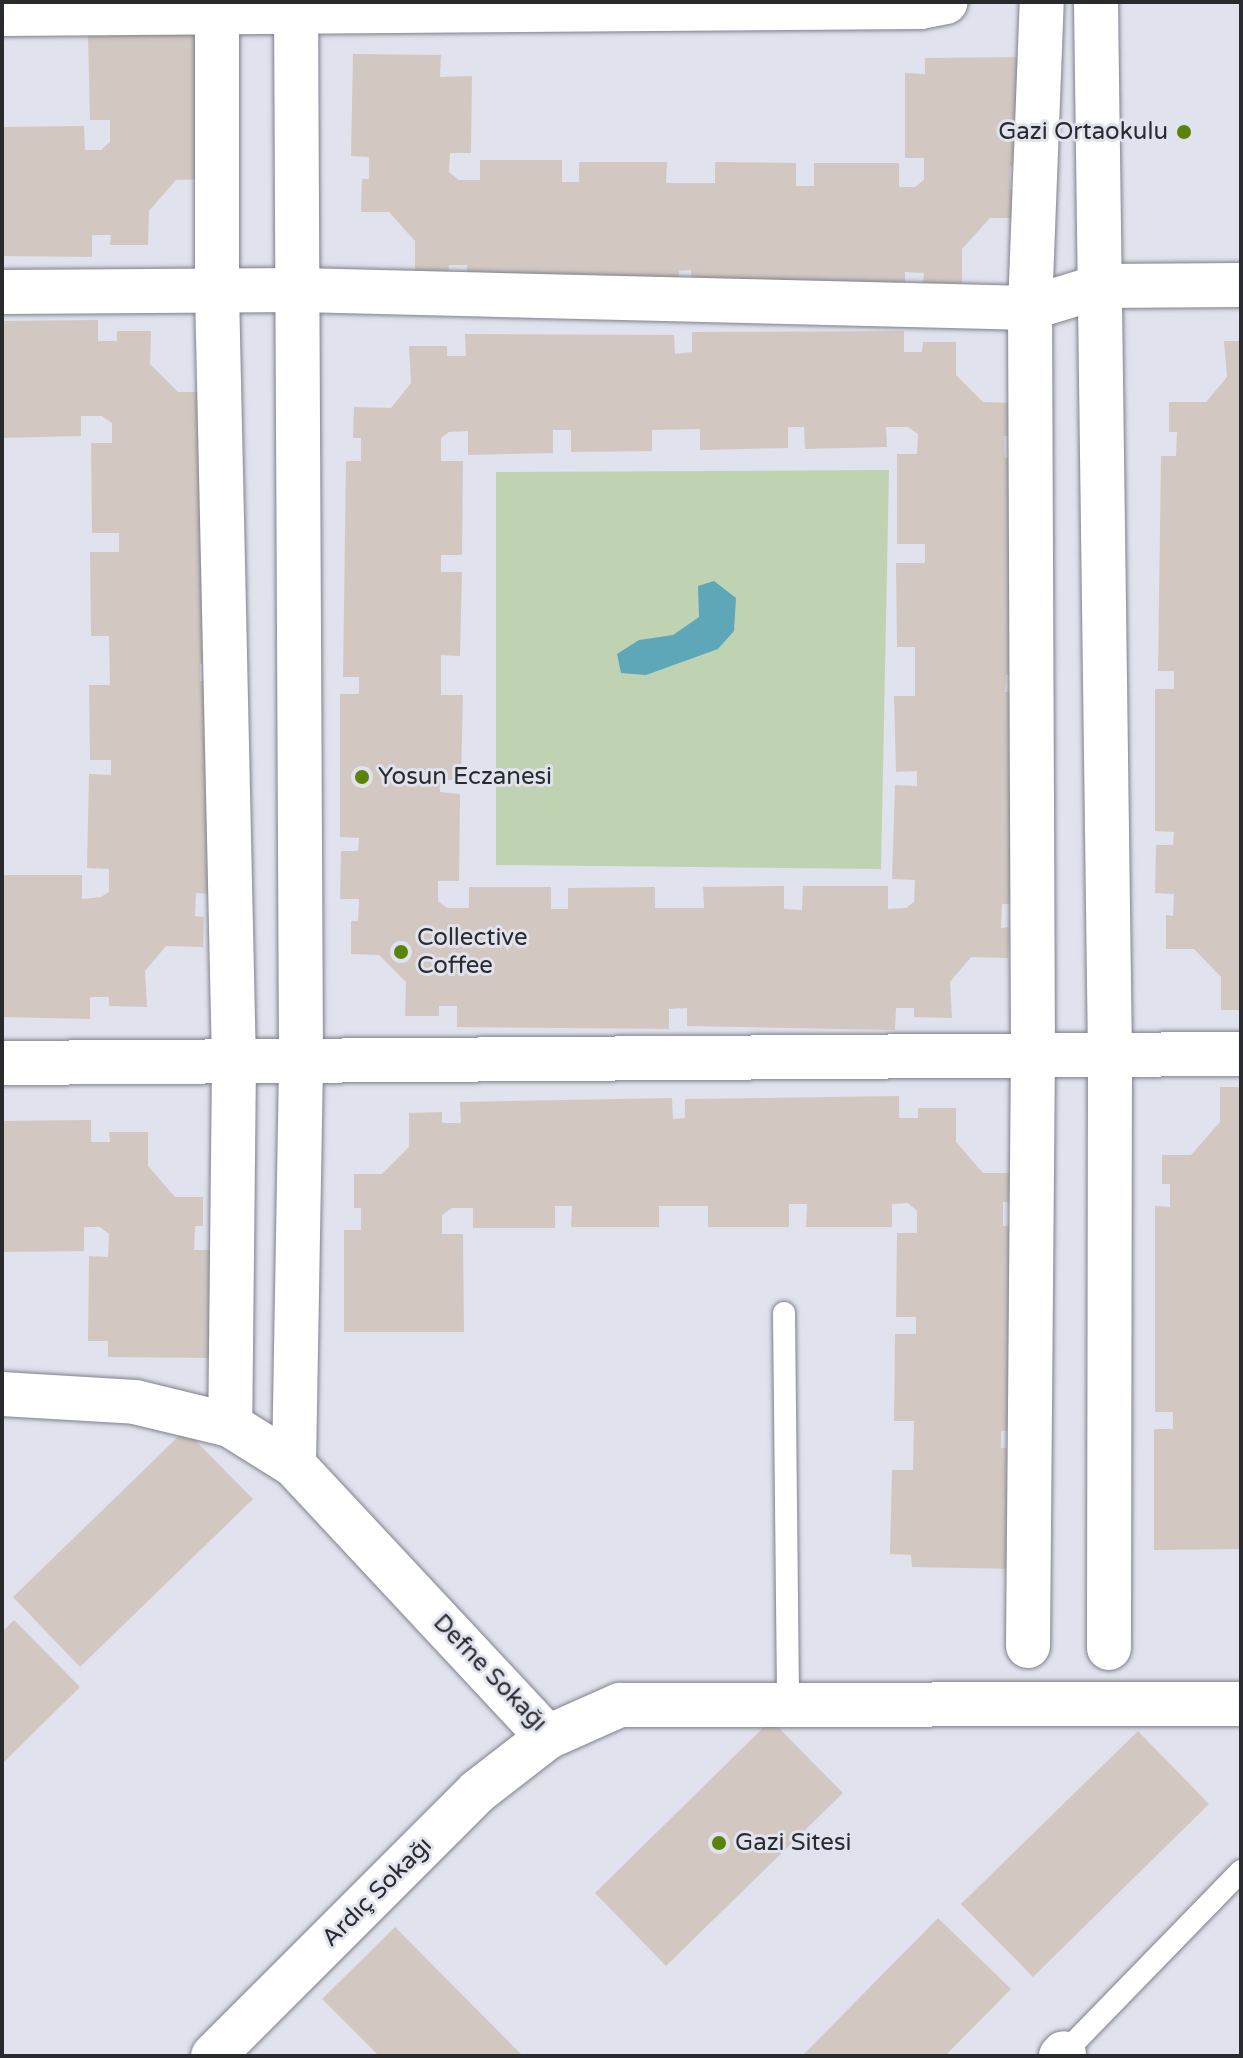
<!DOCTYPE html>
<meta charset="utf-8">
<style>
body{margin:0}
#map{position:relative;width:1243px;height:2058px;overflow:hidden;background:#e0e2ed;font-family:"Varela Round",sans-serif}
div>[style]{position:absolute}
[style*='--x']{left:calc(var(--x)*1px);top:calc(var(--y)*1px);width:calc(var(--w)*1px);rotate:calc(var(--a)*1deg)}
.green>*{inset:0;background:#bfd2b2}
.water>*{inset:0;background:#5ea7b8}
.building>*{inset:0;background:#d3c8c1}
.roads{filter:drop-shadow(0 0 2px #7f818b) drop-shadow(0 0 2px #7f818b)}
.lane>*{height:22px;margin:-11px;padding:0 11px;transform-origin:11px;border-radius:11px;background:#fff}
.street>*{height:44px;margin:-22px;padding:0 22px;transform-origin:22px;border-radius:22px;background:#fff}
.dots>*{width:22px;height:22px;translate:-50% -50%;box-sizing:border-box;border:4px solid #e0e2ed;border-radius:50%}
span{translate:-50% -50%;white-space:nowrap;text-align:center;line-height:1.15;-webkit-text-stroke:6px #e0e2ed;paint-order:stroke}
.poi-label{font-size:24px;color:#292a2e}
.right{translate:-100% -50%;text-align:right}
.left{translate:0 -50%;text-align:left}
.street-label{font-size:24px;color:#292a2e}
.frame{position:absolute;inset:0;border:4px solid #292a2e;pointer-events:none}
</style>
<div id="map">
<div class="green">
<i style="clip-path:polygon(889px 470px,881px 869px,496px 865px,496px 472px)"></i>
</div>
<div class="water">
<i style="clip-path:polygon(714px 581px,736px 598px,734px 631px,718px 649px,646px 675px,621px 673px,617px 654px,639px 640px,673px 635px,699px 617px,698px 586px)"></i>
</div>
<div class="building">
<i style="clip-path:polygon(212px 18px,204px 179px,176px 180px,149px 211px,148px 245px,110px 245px,111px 235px,92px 235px,92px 257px,2px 256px,2px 127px,84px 126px,85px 150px,101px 150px,110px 142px,110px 120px,90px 120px,88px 36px,109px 36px,108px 20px)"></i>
<i style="clip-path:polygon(353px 54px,441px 55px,440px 77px,472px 76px,471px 153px,450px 153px,449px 172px,459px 180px,480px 180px,480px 160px,562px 160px,562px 182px,579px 182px,579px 162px,667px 162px,666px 183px,715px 183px,715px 162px,796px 163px,796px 186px,814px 186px,814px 163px,899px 163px,899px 187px,915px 187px,924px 180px,924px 158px,905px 158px,905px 73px,925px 74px,925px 58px,1028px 57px,1029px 166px,1010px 166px,1010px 189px,1018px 189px,1018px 218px,990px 218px,962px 249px,962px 283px,923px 283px,924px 273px,905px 272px,905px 294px,691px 290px,691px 270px,679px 271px,678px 290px,466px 286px,467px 265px,449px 265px,448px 275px,415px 274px,415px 241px,389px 212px,361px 212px,362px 179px,369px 179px,369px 157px,351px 156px)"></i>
<i style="clip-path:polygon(98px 320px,98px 341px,117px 341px,117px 331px,151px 331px,150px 364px,178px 392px,206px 392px,218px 664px,200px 664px,200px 681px,220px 681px,211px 894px,196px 893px,195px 916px,204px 917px,203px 947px,166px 946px,145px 971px,147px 1007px,109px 1006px,109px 997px,90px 997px,90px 1019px,2px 1017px,2px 875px,82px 875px,82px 899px,101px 897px,109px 892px,109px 869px,87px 868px,89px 774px,111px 775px,111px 760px,90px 760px,89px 685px,110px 685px,109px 636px,91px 636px,90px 552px,119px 552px,119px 533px,92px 533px,91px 443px,112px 443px,112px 423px,102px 416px,81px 416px,81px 436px,2px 438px,2px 321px)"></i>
<i style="clip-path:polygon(evenodd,904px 331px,904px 352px,922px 352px,923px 342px,956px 342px,956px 375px,983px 402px,1011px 403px,1011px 436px,1004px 436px,1005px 458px,1023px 457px,1024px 675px,1006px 675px,1005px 692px,1026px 692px,1017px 904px,1002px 904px,1001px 928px,1009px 927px,1008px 958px,971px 957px,950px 982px,952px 1018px,914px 1017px,914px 1008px,896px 1008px,895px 1030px,687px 1026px,687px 1008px,669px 1009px,669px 1029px,457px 1027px,457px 1006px,439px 1006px,439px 1016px,405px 1016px,406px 982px,379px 955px,351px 954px,351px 921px,358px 921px,359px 899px,340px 899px,341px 851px,358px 851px,359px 838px,340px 837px,340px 694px,359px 694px,359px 677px,343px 677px,346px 461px,361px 461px,361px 438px,353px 438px,354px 407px,391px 408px,411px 383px,409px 346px,447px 346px,447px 356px,466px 356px,465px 334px,674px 335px,675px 354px,692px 352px,692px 332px,904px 331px,788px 427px,804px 427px,805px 449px,887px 447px,886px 427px,908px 427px,918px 434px,917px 454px,897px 454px,897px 544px,925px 544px,925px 563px,896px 563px,897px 647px,915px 647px,915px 696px,894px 696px,896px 772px,917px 771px,917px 786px,895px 785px,892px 879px,915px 880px,914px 902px,906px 908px,888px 909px,888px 886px,803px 886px,802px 910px,784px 909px,784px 886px,703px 887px,704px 908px,655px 908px,655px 887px,568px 888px,568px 909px,551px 909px,551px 887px,469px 887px,469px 908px,447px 908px,438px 901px,438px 881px,459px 881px,460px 794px,440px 792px,440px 780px,461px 780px,463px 695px,441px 695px,441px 655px,460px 656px,462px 572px,441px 572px,441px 555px,462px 555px,463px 461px,441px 461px,441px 438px,449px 432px,468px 431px,468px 455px,553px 453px,553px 430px,571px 430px,571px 452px,652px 451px,652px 430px,700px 429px,700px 450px,788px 448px,788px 427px)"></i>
<i style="clip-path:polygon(1224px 341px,1241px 341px,1241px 1010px,1221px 1010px,1221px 977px,1194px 949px,1166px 949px,1166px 915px,1173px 916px,1174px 894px,1155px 893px,1156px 845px,1173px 845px,1174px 832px,1155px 831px,1155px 689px,1174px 689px,1174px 671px,1158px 671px,1161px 456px,1176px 456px,1177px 432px,1169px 432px,1169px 402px,1206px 402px,1227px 377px)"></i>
<i style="clip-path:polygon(1220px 1087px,1241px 1087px,1241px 1549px,1154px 1550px,1154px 1429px,1173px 1429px,1173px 1412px,1155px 1412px,1155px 1206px,1170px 1207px,1170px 1184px,1162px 1184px,1162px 1155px,1191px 1155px,1220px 1122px)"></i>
<i style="clip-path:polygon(899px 1096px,899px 1118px,918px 1118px,918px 1108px,956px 1108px,956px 1142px,983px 1173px,1011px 1173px,1011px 1202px,1003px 1202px,1003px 1226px,1022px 1226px,1019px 1431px,1001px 1431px,1001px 1448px,1020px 1448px,1018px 1569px,912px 1567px,911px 1555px,890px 1554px,892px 1470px,913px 1470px,914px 1421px,894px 1421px,895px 1334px,916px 1334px,916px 1317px,896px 1317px,897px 1233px,917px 1233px,917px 1211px,908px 1203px,892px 1204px,892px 1227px,806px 1227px,807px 1204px,789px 1204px,789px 1227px,708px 1227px,708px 1206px,659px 1206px,659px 1227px,571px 1227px,572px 1206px,555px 1206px,555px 1228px,473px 1228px,473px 1208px,452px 1208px,442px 1215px,442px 1234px,463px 1234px,464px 1332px,344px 1332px,344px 1230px,361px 1230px,361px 1208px,354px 1208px,354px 1174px,382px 1174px,409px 1147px,409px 1113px,442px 1112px,442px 1123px,461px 1123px,460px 1102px,672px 1098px,673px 1119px,685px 1118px,685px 1099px)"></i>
<i style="clip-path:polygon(91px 1120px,91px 1142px,110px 1142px,109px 1132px,148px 1132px,148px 1166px,175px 1197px,203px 1197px,203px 1226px,195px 1226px,194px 1250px,213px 1250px,212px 1358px,108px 1357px,108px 1341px,88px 1341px,89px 1256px,108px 1257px,109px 1234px,100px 1227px,84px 1227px,84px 1251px,2px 1252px,2px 1121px)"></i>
<i style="clip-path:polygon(185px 1430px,253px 1499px,80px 1667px,13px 1597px)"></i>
<i style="clip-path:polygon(14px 1620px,80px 1687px,2px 1764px,2px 1632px)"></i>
<i style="clip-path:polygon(771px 1720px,843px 1793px,666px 1966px,595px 1893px)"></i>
<i style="clip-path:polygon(1138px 1731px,1209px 1804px,1033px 1977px,961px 1904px)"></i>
<i style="clip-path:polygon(938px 1918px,1011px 1989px,945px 2056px,802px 2056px)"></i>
<i style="clip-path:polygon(395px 1927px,523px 2056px,379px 2056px,322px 1999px)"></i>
</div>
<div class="roads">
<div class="lane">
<i style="--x:784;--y:1313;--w:392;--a:89.4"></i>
<i style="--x:1064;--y:2053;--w:254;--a:-45.8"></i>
</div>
<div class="street">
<i style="--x:1096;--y:2;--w:1052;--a:89.24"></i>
<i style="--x:1110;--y:1054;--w:594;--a:90.1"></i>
<i style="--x:217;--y:12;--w:279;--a:90"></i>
<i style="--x:217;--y:291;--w:772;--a:88.74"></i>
<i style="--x:234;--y:1063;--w:362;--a:90.6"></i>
<i style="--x:2;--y:14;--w:919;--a:-0.44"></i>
<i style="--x:921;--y:7;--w:25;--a:-11"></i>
<i style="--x:2;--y:292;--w:297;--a:-0.4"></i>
<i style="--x:299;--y:290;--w:731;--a:1.41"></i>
<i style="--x:1030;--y:308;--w:75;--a:-17"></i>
<i style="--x:1102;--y:286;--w:139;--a:-0.4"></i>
<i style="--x:2;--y:1063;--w:1239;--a:-0.42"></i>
<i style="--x:2;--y:1394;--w:133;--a:3.4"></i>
<i style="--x:135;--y:1402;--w:98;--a:13.6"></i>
<i style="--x:230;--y:1425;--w:75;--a:32"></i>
<i style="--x:294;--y:1465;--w:372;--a:47"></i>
<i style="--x:548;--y:1737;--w:79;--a:-24"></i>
<i style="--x:620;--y:1705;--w:621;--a:-0.09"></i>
<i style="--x:294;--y:1465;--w:406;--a:-89"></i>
<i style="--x:301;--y:1059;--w:1047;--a:-90.27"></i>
<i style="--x:1028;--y:1646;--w:591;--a:-89.52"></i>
<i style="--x:1033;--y:1055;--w:747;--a:-90.23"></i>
<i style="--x:1030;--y:308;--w:306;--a:-87.8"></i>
<i style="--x:213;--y:2056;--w:373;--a:-45"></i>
<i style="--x:477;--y:1792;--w:90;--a:-37.8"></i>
<i style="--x:1061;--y:2056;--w:4;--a:-45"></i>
</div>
</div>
<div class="dots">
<i style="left:1184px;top:132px;background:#5a8309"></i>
<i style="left:362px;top:777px;background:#5a8309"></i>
<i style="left:401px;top:952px;background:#5a8309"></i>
<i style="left:719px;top:1843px;background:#5a8309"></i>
</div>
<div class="poi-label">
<span class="right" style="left:1168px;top:132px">Gazi Ortaokulu</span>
<span class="left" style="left:378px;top:777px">Yosun Eczanesi</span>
<span class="left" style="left:417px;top:952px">Collective<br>Coffee</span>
<span class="left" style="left:735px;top:1843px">Gazi Sitesi</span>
</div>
<div class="street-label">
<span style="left:490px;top:1673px;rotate:46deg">Defne Sokağı</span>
<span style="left:377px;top:1892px;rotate:-45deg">Ardıç Sokağı</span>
</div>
<div class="frame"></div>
</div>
